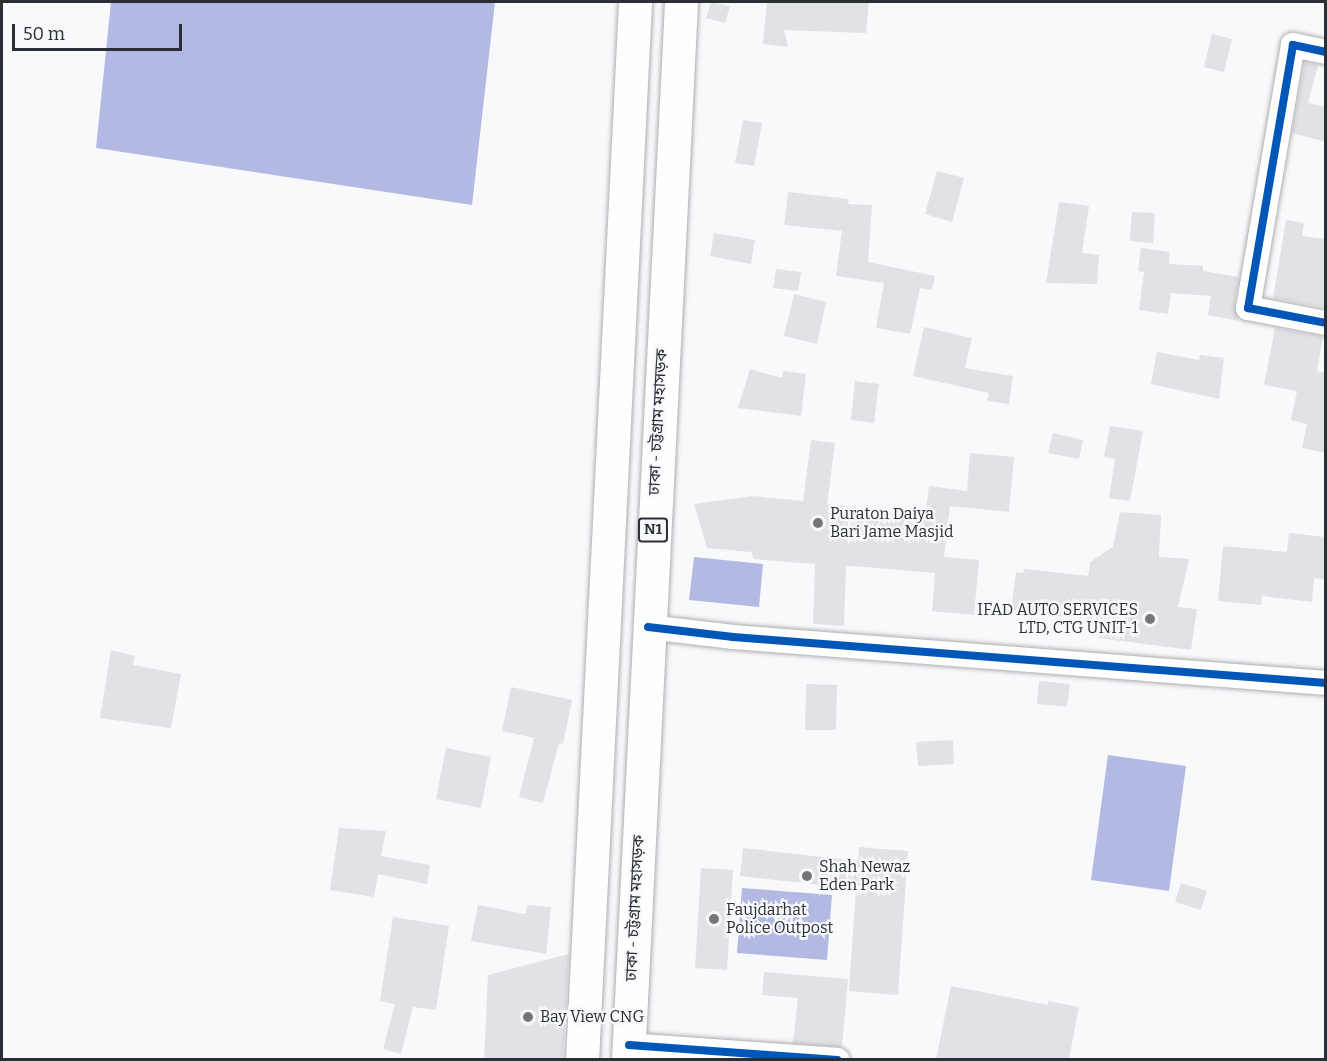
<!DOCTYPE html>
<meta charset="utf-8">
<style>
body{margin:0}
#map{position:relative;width:1327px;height:1061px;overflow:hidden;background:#f8f9fb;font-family:Bitter,"Noto Sans Bengali",serif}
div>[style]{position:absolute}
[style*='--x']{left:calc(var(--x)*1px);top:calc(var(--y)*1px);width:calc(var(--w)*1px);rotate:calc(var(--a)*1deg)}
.water>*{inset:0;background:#b3b9e3}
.building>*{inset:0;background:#e1e2e6}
.roads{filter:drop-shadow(0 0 2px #adaeb1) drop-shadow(0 0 2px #adaeb1)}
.street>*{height:24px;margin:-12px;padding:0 12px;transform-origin:12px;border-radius:12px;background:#fefefe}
.highway>*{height:33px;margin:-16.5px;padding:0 16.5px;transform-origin:16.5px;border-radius:16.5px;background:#fefefe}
.cycleway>*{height:8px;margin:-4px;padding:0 4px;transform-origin:4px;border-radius:4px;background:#0057b8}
.dots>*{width:16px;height:16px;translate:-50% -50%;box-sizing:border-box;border:3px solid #f7f8fc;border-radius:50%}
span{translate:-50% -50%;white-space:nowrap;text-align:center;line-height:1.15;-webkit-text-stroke:4.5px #f7f8fc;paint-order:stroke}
.shield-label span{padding:2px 4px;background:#f7f8fc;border:2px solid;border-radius:4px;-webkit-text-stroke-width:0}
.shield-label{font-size:15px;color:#2c2e35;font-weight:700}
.street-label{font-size:16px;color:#2c2e35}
.poi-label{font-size:16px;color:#2c2e35}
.left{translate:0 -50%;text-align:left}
.right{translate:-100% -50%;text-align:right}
.frame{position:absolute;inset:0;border:3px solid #2c2e35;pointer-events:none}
.scale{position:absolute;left:12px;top:24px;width:170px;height:27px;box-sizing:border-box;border:3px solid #2c2e35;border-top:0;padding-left:8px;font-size:18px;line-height:21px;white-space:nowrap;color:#2c2e35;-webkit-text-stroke:4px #f7f8fc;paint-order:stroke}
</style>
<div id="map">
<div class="water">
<i style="clip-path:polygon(111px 2px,495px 2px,472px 205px,96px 148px)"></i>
<i style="clip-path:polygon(694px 557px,763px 564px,759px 607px,689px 600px)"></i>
<i style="clip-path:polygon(1108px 755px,1186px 766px,1169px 891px,1091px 880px)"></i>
<i style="clip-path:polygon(742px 888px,832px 895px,827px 960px,737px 953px)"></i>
</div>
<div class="building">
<i style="clip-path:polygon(711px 2px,730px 6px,725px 23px,706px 18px)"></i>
<i style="clip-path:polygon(767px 2px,869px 2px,866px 33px,784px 30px,788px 47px,763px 44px)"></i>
<i style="clip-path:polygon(1212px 34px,1232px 39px,1224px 72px,1204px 67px)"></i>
<i style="clip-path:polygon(1305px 62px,1318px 65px,1308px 103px,1326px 107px,1326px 142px,1292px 133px)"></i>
<i style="clip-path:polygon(743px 120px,762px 123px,754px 166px,735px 163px)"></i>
<i style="clip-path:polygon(937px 171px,964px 178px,952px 222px,925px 214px)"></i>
<i style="clip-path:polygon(788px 192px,849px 199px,848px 204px,872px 205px,868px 262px,935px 276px,932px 290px,920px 288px,910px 334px,876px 328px,884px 283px,836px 276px,842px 231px,784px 225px)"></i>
<i style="clip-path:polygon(1059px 202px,1089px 206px,1082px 253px,1099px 255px,1097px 284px,1046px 283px)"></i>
<i style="clip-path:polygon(1132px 212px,1155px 213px,1153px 243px,1130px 241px)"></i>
<i style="clip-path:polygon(1286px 220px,1304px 223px,1302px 236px,1326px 239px,1326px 308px,1273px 298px)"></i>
<i style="clip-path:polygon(714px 233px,755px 240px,751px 264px,710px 256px)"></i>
<i style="clip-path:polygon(1141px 248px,1170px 252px,1169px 264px,1203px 266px,1203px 271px,1239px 277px,1234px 306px,1239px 321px,1208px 315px,1211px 296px,1171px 293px,1168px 314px,1139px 310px,1144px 272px,1138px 271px)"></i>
<i style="clip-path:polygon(776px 269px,801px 272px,798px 291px,773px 288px)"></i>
<i style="clip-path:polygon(794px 294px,826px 302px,817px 344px,784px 336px)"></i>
<i style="clip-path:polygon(924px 327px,972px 338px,965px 368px,1013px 376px,1009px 404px,987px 401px,989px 393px,913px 376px)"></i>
<i style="clip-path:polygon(1275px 328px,1323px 337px,1317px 371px,1326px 373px,1326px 453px,1302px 448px,1307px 424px,1291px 420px,1297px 391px,1264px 385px)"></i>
<i style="clip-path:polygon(1157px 352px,1199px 360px,1200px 355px,1224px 358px,1219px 399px,1151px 384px)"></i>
<i style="clip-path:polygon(750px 369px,782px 378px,783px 371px,806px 374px,801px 416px,738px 408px)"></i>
<i style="clip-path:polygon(855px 381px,879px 384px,874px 423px,851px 420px)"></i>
<i style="clip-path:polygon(1110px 426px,1143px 431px,1130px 501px,1109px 498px,1115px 459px,1104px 457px)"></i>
<i style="clip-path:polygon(1053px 433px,1083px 440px,1079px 459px,1048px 453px)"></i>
<i style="clip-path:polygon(811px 440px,835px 443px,827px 504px,856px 507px,856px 511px,925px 518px,929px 486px,967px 491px,970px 453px,1014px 457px,1009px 512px,950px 506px,944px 557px,979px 560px,974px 615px,932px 611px,935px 573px,855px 566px,846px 567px,844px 626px,813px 624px,815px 564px,754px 559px,751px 552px,707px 548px,694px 504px,753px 496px,803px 501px)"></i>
<i style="clip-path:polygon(1120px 512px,1161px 515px,1159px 557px,1189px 559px,1178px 607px,1197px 609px,1191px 650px,1098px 638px,1100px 620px,1011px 611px,1016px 572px,1023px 573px,1024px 569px,1088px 576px,1090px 562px,1113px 547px)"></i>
<i style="clip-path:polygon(1289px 533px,1326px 537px,1326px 580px,1314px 578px,1312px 602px,1262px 596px,1261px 605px,1218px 601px,1223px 546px,1287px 552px)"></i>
<i style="clip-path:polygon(111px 650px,135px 656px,133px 665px,181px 674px,171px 728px,100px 718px)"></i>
<i style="clip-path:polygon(1039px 681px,1070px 684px,1067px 707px,1037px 704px)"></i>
<i style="clip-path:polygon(806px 684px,837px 685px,836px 730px,805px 730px)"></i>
<i style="clip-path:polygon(511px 687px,572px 700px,563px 744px,559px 743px,543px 803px,519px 797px,534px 738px,502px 731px)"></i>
<i style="clip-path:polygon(953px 740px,954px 764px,918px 766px,916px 742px)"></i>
<i style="clip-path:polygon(446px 748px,491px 757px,481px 808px,436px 799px)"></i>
<i style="clip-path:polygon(339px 828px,386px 831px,381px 856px,430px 865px,427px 884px,378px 874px,374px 897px,330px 890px)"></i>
<i style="clip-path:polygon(859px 847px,908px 851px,898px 995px,849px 991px,856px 889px,740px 876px,743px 848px,858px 861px)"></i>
<i style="clip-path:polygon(701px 868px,733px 870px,727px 970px,695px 968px)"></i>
<i style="clip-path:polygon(1181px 883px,1207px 891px,1201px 910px,1175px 902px)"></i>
<i style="clip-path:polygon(478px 905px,526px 914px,527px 905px,551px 907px,546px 954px,471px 941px)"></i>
<i style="clip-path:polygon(393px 917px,449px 926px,436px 1010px,413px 1007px,401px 1054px,383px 1049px,395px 1004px,380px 1001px)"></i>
<i style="clip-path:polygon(569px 954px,563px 1059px,484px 1059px,488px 975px)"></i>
<i style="clip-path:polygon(764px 972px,848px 979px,842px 1047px,793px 1043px,798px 998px,762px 995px)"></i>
<i style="clip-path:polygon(951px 986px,1048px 1005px,1048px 1001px,1079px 1007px,1069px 1059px,936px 1059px)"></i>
</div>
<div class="roads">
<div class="street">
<i style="--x:1326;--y:52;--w:34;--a:-168"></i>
<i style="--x:1293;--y:45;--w:267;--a:99.7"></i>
<i style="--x:1248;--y:308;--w:79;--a:10.9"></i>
<i style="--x:648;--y:627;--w:86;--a:6.7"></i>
<i style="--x:733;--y:637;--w:595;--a:4.44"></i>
<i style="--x:629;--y:1045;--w:209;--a:4.1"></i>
</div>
<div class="highway">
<i style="--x:582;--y:1060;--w:1059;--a:-87.13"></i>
<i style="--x:628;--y:1060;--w:1059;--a:-87.13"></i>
</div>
</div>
<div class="cycleway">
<i style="--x:1326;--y:52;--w:34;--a:-168"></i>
<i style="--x:1293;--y:45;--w:267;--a:99.7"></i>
<i style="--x:1248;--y:308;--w:79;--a:10.9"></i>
<i style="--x:648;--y:627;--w:86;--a:6.7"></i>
<i style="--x:733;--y:637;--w:595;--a:4.44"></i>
<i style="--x:629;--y:1045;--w:209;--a:4.1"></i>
</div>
<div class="dots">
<i style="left:818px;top:523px;background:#73757a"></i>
<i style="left:1150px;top:619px;background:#73757a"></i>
<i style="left:807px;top:876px;background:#73757a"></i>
<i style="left:714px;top:919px;background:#73757a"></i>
<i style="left:528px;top:1017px;background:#73757a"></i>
</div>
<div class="shield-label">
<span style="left:653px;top:530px">N1</span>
</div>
<div class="street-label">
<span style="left:658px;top:422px;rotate:-87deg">ঢাকা - চট্টগ্রাম মহাসড়ক</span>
<span style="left:635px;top:908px;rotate:-87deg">ঢাকা - চট্টগ্রাম মহাসড়ক</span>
</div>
<div class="poi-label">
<span class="left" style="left:830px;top:523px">Puraton Daiya<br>Bari Jame Masjid</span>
<span class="right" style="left:1138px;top:619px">IFAD AUTO SERVICES<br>LTD, CTG UNIT-1</span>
<span class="left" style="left:819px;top:876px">Shah Newaz<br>Eden Park</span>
<span class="left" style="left:726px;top:919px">Faujdarhat<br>Police Outpost</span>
<span class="left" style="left:540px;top:1017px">Bay View CNG</span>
</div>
<div class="frame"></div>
<div class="scale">50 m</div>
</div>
